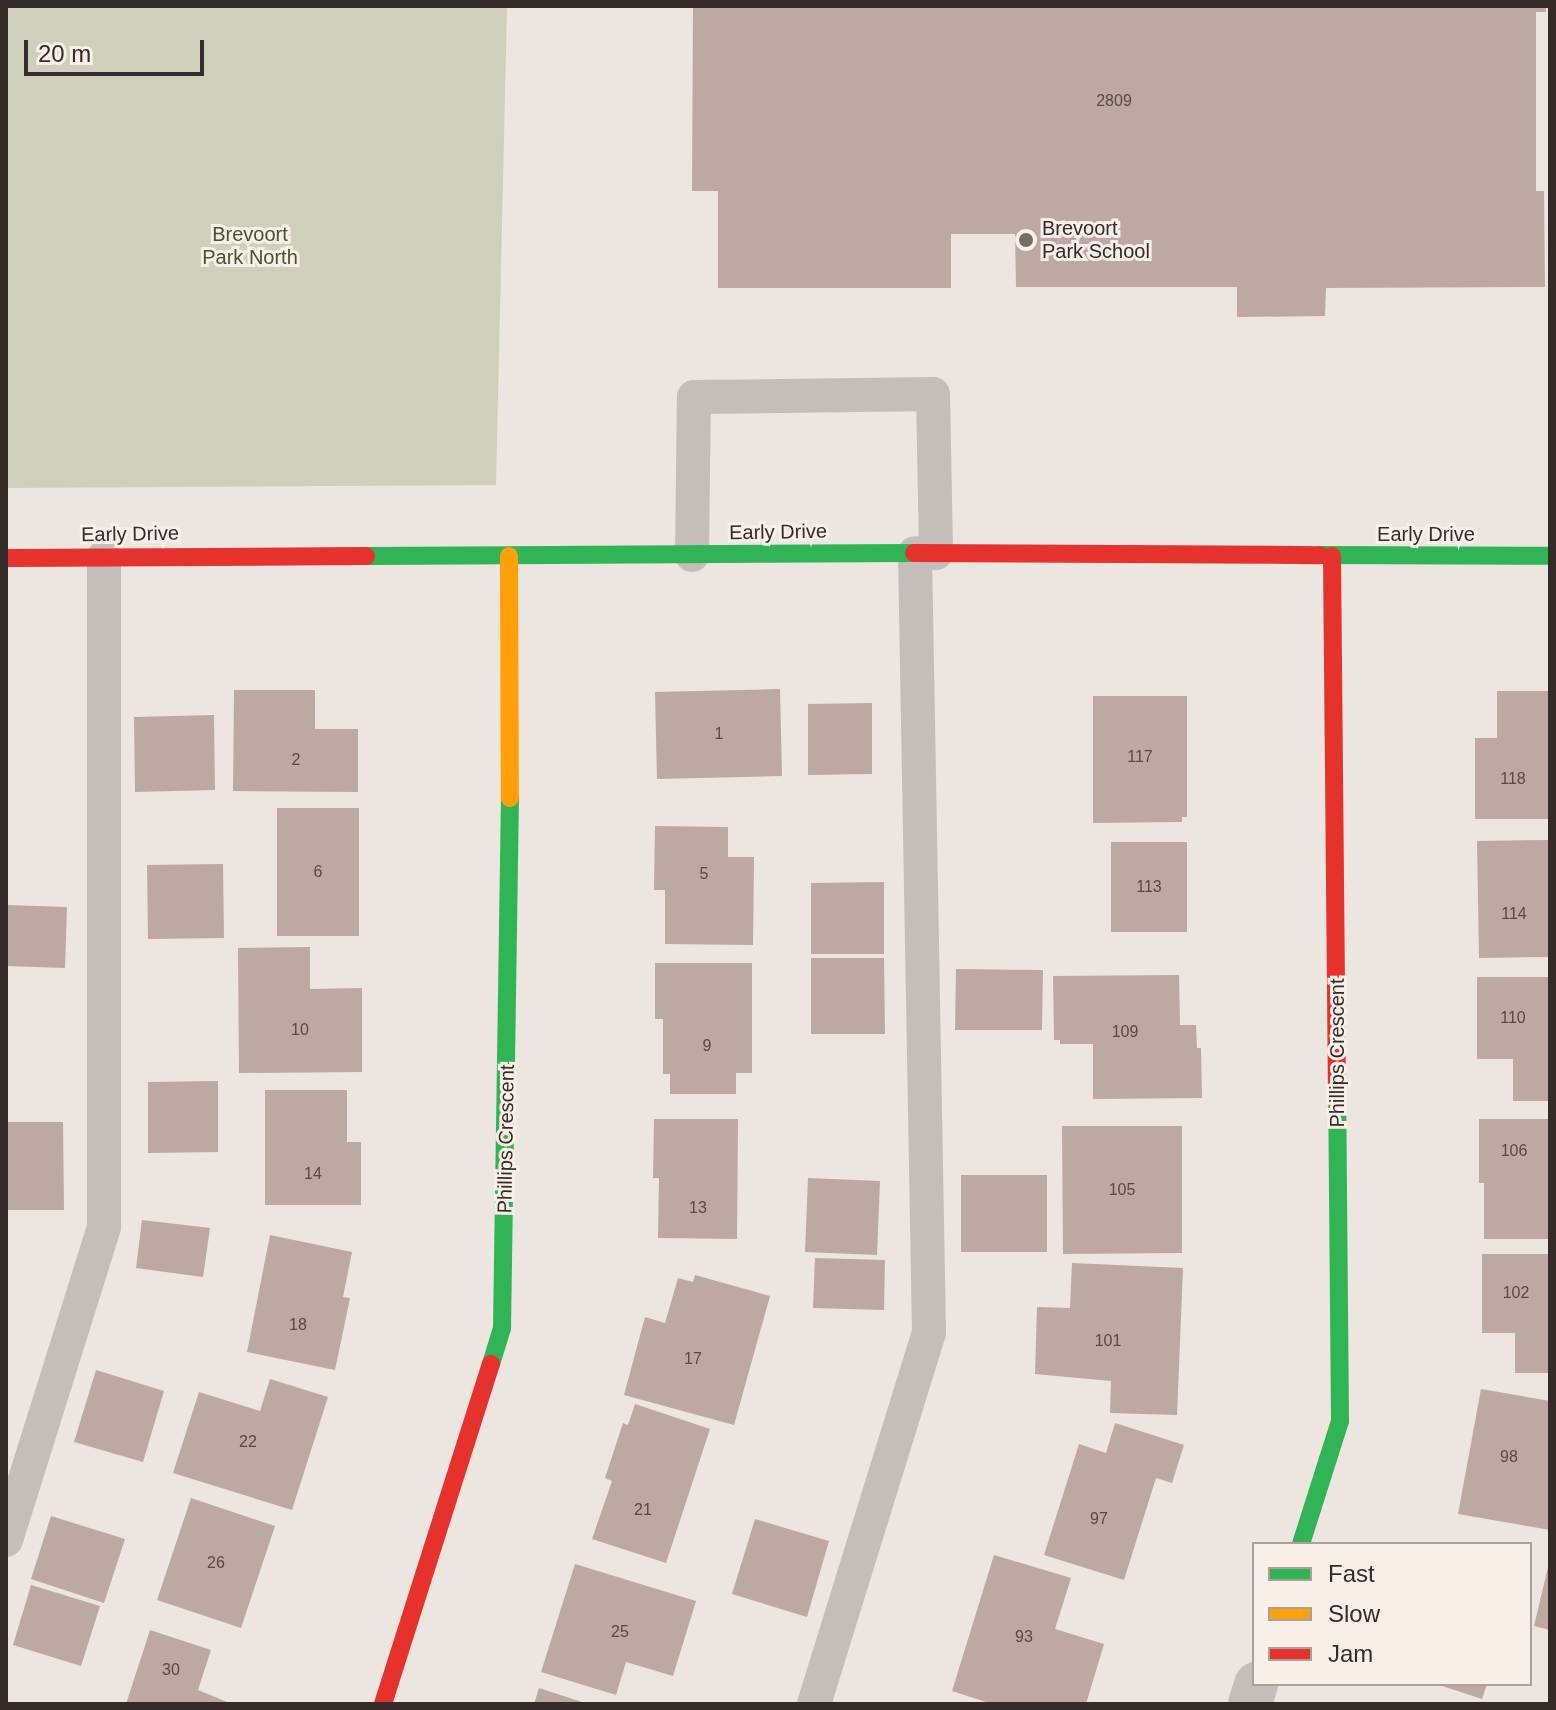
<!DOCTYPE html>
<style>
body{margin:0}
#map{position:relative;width:1556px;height:1710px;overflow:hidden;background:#ece5e0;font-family:Arial,sans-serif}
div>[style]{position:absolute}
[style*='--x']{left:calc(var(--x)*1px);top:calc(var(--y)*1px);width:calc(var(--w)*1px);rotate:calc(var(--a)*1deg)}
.green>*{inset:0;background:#cfd0bb}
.building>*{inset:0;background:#bea8a3}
.lane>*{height:34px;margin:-17px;padding:0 17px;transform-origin:17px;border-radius:17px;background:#c4bdba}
.street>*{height:44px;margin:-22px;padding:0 22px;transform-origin:22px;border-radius:22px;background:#c4bdba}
.fast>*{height:18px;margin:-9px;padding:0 9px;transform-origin:9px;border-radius:9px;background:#30b455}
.slow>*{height:18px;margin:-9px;padding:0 9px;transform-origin:9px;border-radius:9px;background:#ff9f0a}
.jam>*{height:18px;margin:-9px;padding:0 9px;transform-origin:9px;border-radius:9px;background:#e5322d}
.dots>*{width:22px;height:22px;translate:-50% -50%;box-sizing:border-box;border:4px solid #f8efe8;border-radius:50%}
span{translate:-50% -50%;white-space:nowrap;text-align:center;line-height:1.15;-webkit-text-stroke:6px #f8efe8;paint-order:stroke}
.number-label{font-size:16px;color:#574a47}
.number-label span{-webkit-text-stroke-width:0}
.poi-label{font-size:20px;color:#352b28}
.left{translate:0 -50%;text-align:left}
.park-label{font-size:20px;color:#49522e}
.street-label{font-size:20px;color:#352b28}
.frame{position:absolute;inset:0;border:8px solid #352b28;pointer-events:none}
.legend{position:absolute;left:1252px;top:1542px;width:280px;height:144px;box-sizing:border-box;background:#f8efe8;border:2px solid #aaa19b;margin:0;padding:10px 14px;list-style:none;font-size:24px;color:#352b28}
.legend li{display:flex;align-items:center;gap:16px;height:40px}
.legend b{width:40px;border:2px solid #aaa19b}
.scale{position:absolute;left:24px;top:40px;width:180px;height:36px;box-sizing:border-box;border:4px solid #352b28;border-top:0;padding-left:10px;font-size:24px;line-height:28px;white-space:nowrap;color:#352b28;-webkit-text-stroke:6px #f8efe8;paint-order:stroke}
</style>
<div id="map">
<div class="green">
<i style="clip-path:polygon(6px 6px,507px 6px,496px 485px,6px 488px)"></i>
</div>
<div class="building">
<i style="clip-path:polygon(693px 6px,1546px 6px,1546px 12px,1536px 12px,1536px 191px,1544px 191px,1545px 287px,1326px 288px,1325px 316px,1237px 317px,1237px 287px,1016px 287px,1015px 234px,951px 234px,951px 288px,718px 288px,718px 191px,692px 191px)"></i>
<i style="clip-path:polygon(780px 689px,782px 776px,657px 779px,655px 692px)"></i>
<i style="clip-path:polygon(234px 690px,315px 690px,315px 729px,358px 729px,358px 792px,233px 791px)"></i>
<i style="clip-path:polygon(1497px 691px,1550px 691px,1550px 819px,1475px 819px,1475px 738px,1497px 738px)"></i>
<i style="clip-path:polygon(1093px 696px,1187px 696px,1187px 817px,1182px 817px,1182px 822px,1093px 823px)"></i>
<i style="clip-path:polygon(872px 703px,872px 774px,808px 775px,808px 704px)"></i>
<i style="clip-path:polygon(214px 715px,215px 790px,135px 792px,134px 717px)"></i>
<i style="clip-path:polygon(277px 808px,359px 808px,359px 936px,277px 936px)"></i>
<i style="clip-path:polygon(655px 826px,728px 827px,728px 857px,754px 857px,753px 945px,665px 944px,665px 890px,654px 890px)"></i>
<i style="clip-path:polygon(1549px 840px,1550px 957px,1479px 958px,1477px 841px)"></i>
<i style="clip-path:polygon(1111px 842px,1187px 842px,1187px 932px,1111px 932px)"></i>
<i style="clip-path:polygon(223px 864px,224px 938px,148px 939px,147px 865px)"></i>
<i style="clip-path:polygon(884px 882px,884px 954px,811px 954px,811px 883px)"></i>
<i style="clip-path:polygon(6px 905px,67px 907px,65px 968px,6px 966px)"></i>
<i style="clip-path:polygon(310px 947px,310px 989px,362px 988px,362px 1072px,239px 1073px,238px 948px)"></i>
<i style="clip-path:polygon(811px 958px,884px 958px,885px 1034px,811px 1034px)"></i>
<i style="clip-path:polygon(655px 963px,752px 963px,752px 1073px,736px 1073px,736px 1094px,670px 1094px,670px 1074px,663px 1074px,663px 1019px,655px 1019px)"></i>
<i style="clip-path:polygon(956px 969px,1043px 970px,1042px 1030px,955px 1030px)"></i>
<i style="clip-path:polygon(1179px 975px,1180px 1025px,1196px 1025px,1197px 1048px,1201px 1048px,1202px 1098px,1093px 1099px,1093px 1044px,1060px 1044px,1060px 1040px,1054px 1040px,1053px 976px)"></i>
<i style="clip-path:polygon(1477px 977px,1550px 977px,1550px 1101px,1513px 1101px,1513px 1059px,1477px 1059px)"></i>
<i style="clip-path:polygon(218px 1081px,218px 1152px,148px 1153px,148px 1082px)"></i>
<i style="clip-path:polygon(265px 1090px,347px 1090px,347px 1142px,361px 1142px,361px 1205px,265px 1205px)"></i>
<i style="clip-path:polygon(654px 1119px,738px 1119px,737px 1239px,658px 1238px,659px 1178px,653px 1178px)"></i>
<i style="clip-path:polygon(1479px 1119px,1550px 1119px,1550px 1239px,1484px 1239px,1484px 1183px,1479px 1183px)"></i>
<i style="clip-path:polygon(6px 1122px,63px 1122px,64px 1210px,6px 1210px)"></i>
<i style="clip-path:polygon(1062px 1126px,1182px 1126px,1182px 1253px,1063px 1254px)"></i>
<i style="clip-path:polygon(961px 1175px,1047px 1175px,1047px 1252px,961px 1252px)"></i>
<i style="clip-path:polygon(808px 1178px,880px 1181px,877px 1255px,805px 1252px)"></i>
<i style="clip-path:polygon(142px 1220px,210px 1228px,203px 1277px,136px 1268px)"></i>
<i style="clip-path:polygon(270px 1235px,352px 1252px,343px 1297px,350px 1298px,335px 1370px,247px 1352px)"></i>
<i style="clip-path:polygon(1482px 1254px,1550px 1254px,1550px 1373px,1515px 1373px,1515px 1333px,1482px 1333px)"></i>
<i style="clip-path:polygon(815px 1258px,885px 1260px,884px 1310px,813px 1308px)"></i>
<i style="clip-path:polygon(1072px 1263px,1183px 1268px,1177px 1415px,1110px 1413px,1111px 1381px,1035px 1374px,1037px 1307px,1070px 1308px)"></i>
<i style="clip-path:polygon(695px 1275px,770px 1296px,734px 1425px,624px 1395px,645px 1317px,665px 1323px,678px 1278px,693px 1282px)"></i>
<i style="clip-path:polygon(96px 1370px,164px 1391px,143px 1462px,74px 1442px)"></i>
<i style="clip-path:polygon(270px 1379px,328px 1397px,292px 1510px,173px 1473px,199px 1392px,260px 1411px)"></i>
<i style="clip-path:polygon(1481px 1389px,1550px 1401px,1550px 1530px,1458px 1514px)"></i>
<i style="clip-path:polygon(635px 1404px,710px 1429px,666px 1563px,592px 1539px,612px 1481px,605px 1478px,623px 1423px,628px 1425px)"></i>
<i style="clip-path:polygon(1115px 1423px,1184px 1445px,1172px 1483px,1156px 1478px,1124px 1580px,1044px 1555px,1079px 1444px,1106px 1453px)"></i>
<i style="clip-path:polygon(191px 1498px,275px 1526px,241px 1628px,157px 1600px)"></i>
<i style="clip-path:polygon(51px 1516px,125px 1539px,104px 1603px,31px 1579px)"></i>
<i style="clip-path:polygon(755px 1519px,829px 1541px,807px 1617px,732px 1594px)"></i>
<i style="clip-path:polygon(994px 1555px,1071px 1578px,1055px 1629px,1104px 1644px,1086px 1704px,992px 1704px,952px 1691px)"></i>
<i style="clip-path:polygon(1549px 1563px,1550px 1563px,1550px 1630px,1534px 1626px)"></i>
<i style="clip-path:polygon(575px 1564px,696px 1601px,673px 1676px,626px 1662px,616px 1695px,541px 1672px)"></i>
<i style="clip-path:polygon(31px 1585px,100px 1606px,81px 1666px,13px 1645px)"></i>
<i style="clip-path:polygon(150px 1630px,211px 1650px,198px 1690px,232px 1704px,126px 1704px)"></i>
<i style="clip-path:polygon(1436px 1684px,1487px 1684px,1482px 1699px)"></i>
<i style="clip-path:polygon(539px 1688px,585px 1703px,585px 1704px,534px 1704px)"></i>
</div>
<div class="lane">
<i style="--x:692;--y:555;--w:158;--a:-89.3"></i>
<i style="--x:694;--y:397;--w:239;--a:-0.7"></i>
<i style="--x:933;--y:394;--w:159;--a:88.9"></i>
<i style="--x:6;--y:1540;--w:328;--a:-72.6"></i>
<i style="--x:104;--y:1227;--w:670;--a:-90"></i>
<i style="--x:814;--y:1704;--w:388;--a:-72.8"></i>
<i style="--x:929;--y:1333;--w:780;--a:-91.03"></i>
</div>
<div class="street">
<i style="--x:1250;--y:1704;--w:21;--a:-73"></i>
</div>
<div class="fast">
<i style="--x:1320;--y:555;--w:230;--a:0.2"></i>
<i style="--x:366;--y:556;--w:548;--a:-0.31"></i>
<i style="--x:491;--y:1364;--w:38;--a:-73"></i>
<i style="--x:502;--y:1328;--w:530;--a:-89.14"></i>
<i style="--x:1301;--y:1544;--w:129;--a:-72.4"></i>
<i style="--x:1340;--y:1421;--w:320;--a:-90.5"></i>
</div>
<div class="slow">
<i style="--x:509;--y:556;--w:242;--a:89.8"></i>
</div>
<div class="jam">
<i style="--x:914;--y:553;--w:406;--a:0.3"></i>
<i style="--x:1332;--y:556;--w:545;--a:89.47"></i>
<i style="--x:6;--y:558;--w:360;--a:-0.3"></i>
<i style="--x:383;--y:1704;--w:357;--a:-72.4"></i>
</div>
<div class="dots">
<i style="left:1026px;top:240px;background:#756c68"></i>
</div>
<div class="number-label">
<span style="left:1114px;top:101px">2809</span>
<span style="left:719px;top:734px">1</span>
<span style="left:1140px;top:757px">117</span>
<span style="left:296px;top:760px">2</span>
<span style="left:1513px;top:779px">118</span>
<span style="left:318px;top:872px">6</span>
<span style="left:704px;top:874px">5</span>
<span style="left:1149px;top:887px">113</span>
<span style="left:1514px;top:914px">114</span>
<span style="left:1513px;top:1018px">110</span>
<span style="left:300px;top:1030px">10</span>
<span style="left:1125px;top:1032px">109</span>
<span style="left:707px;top:1046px">9</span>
<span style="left:1514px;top:1151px">106</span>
<span style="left:313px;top:1174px">14</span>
<span style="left:1122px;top:1190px">105</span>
<span style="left:698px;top:1208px">13</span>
<span style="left:1516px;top:1293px">102</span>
<span style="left:298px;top:1325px">18</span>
<span style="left:1108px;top:1341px">101</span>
<span style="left:693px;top:1359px">17</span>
<span style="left:248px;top:1442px">22</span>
<span style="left:1509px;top:1457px">98</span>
<span style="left:643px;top:1510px">21</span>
<span style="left:1099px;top:1519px">97</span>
<span style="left:216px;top:1563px">26</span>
<span style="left:620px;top:1632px">25</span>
<span style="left:1024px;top:1637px">93</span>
<span style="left:171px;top:1670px">30</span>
</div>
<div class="poi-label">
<span class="left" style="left:1042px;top:240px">Brevoort<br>Park School</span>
</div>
<div class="park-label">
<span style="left:250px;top:246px">Brevoort<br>Park North</span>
</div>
<div class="street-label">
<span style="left:778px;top:532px;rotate:-1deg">Early Drive</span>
<span style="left:130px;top:534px;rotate:-1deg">Early Drive</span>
<span style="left:1426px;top:534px">Early Drive</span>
<span style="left:1337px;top:1053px;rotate:-90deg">Phillips Crescent</span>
<span style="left:506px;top:1139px;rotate:-89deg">Phillips Crescent</span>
</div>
<div class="frame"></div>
<ul class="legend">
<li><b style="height:10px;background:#30b455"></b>Fast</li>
<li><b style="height:10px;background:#ff9f0a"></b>Slow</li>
<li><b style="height:10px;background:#e5322d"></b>Jam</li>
</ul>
<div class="scale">20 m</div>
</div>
